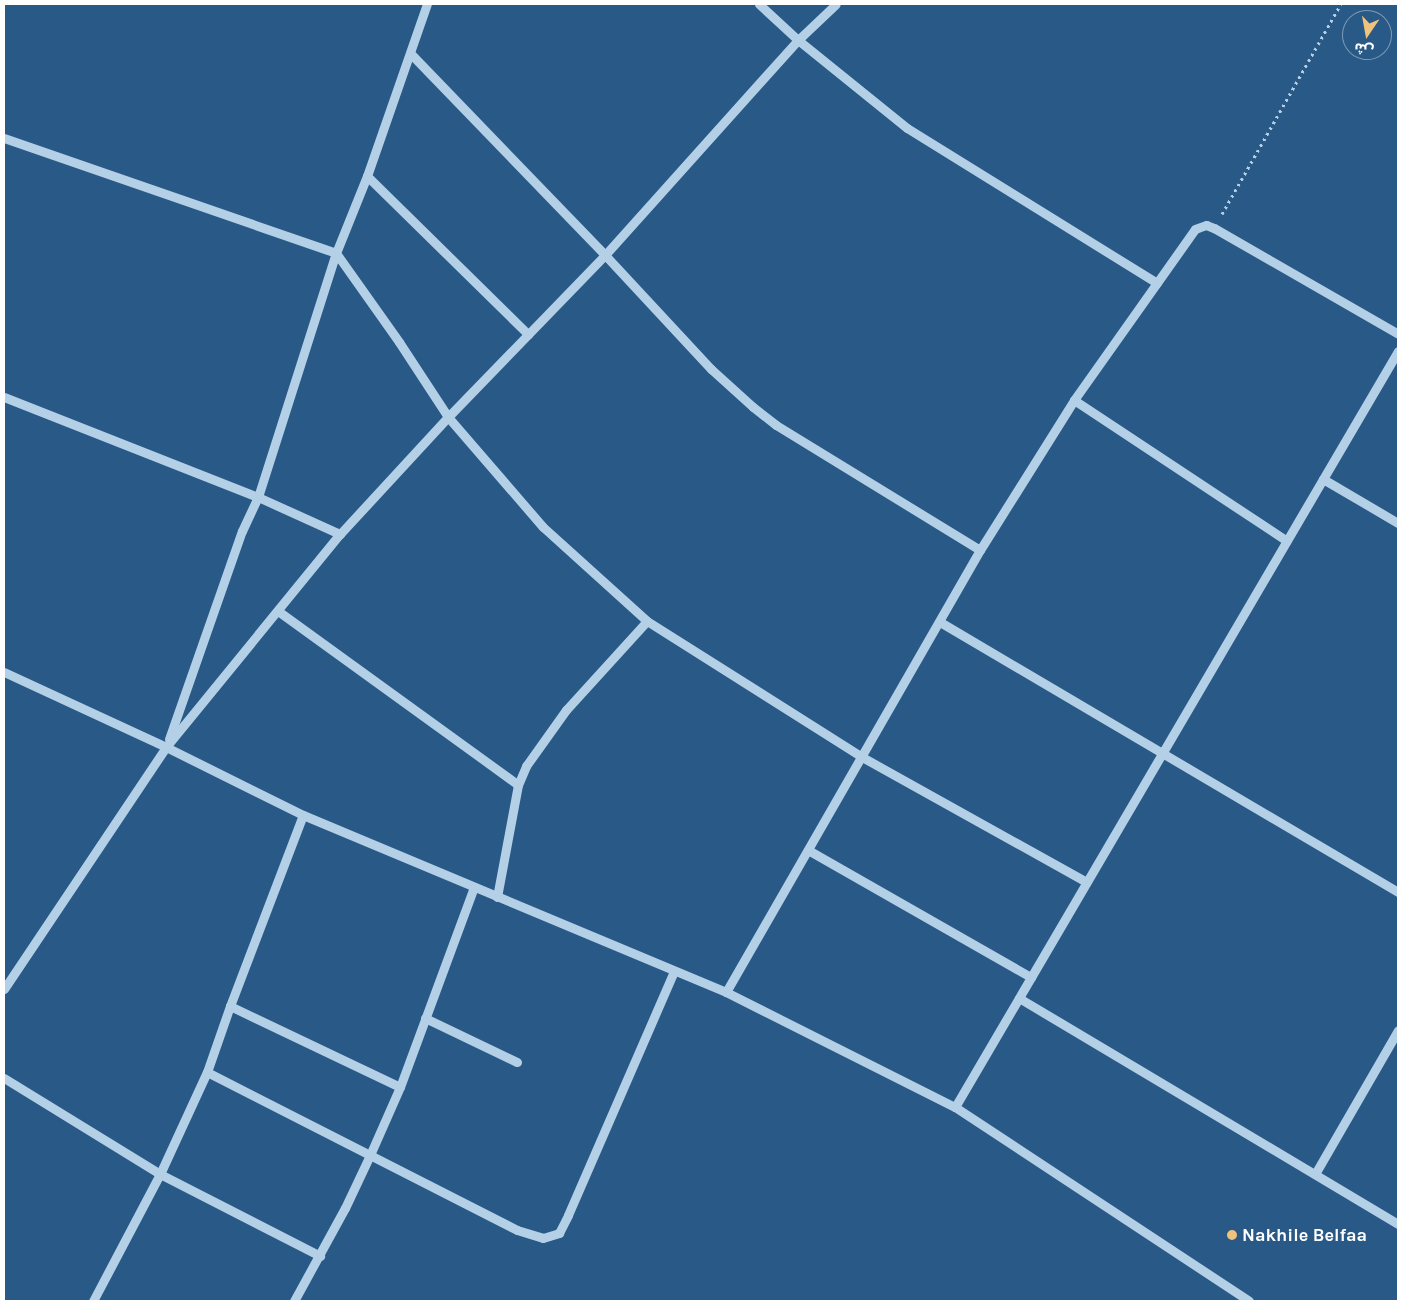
<!DOCTYPE html>
<meta charset="utf-8">
<style>
body{margin:0}
#map{position:relative;width:1402px;height:1305px;overflow:hidden;background:#295986;font-family:Karla,"Noto Sans Arabic",sans-serif}
div>[style]{position:absolute}
[style*='--x']{left:calc(var(--x)*1px);top:calc(var(--y)*1px);width:calc(var(--w)*1px);rotate:calc(var(--a)*1deg)}
.path>*{height:3px;margin-top:-1.5px;transform-origin:0;background:repeating-linear-gradient(90deg,#b4d0e7 0 2.5px,transparent 0 6.5px)}
.minor>*{height:9px;margin:-4.5px;padding:0 4.5px;transform-origin:4.5px;border-radius:4.5px;background:#b4d0e7}
.dots>*{width:14px;height:14px;translate:-50% -50%;box-sizing:border-box;border:2px solid #295986;border-radius:50%}
span{translate:-50% -50%;white-space:nowrap;text-align:center;line-height:1.15;-webkit-text-stroke:4.5px #295986;paint-order:stroke}
.poi-label{font-size:18px;color:#fff;font-weight:700}
.left{translate:0 -50%;text-align:left}
.frame{position:absolute;inset:0;border:5px solid #fff;pointer-events:none}
.north{position:absolute;left:1342px;top:10px;width:50px;height:50px;box-sizing:border-box;background:#295986;border:1px solid #7f9bb6;border-radius:50%;rotate:192deg;font-size:14px;font-weight:700;line-height:20px;text-align:center;color:#fff}
.north::after{content:'';display:block;margin:auto;width:18px;height:22px;background:#efc37b;clip-path:polygon(50% 0,100% 100%,50% 72%,0 100%)}
</style>
<div id="map">
<div class="path">
<i style="--x:1222;--y:214;--w:241;--a:-60.5"></i>
</div>
<div class="minor">
<i style="--x:759;--y:4;--w:53;--a:42.7"></i>
<i style="--x:798;--y:40;--w:140;--a:38.9"></i>
<i style="--x:907;--y:128;--w:294;--a:31.8"></i>
<i style="--x:411;--y:54;--w:279;--a:46"></i>
<i style="--x:605;--y:255;--w:156;--a:47.1"></i>
<i style="--x:711;--y:369;--w:57;--a:42.1"></i>
<i style="--x:753;--y:407;--w:29;--a:38"></i>
<i style="--x:776;--y:425;--w:239;--a:31.5"></i>
<i style="--x:4;--y:138;--w:351;--a:19.1"></i>
<i style="--x:336;--y:253;--w:109;--a:54.7"></i>
<i style="--x:399;--y:342;--w:90;--a:56.8"></i>
<i style="--x:448;--y:417;--w:145;--a:49.2"></i>
<i style="--x:543;--y:527;--w:140;--a:42.1"></i>
<i style="--x:647;--y:621;--w:254;--a:32.3"></i>
<i style="--x:862;--y:757;--w:257;--a:29.1"></i>
<i style="--x:367;--y:176;--w:226;--a:44.5"></i>
<i style="--x:4;--y:397;--w:273;--a:21.5"></i>
<i style="--x:258;--y:497;--w:90;--a:24.3"></i>
<i style="--x:1074;--y:400;--w:255;--a:33.5"></i>
<i style="--x:1323;--y:479;--w:87;--a:30.4"></i>
<i style="--x:278;--y:611;--w:296;--a:35.9"></i>
<i style="--x:940;--y:622;--w:532;--a:30.52"></i>
<i style="--x:4;--y:672;--w:179;--a:24.8"></i>
<i style="--x:166;--y:747;--w:153;--a:26.4"></i>
<i style="--x:303;--y:815;--w:459;--a:22.7"></i>
<i style="--x:726;--y:992;--w:256;--a:26.7"></i>
<i style="--x:955;--y:1107;--w:352;--a:33.4"></i>
<i style="--x:169;--y:739;--w:220;--a:-70.7"></i>
<i style="--x:242;--y:531;--w:38;--a:-65"></i>
<i style="--x:258;--y:497;--w:256;--a:-72.3"></i>
<i style="--x:336;--y:253;--w:83;--a:-68.1"></i>
<i style="--x:367;--y:176;--w:182;--a:-70.8"></i>
<i style="--x:808;--y:850;--w:257;--a:29.7"></i>
<i style="--x:497;--y:897;--w:114;--a:-79.4"></i>
<i style="--x:518;--y:785;--w:21;--a:-67"></i>
<i style="--x:526;--y:766;--w:69;--a:-54.5"></i>
<i style="--x:566;--y:710;--w:120;--a:-47.7"></i>
<i style="--x:4;--y:989;--w:291;--a:-56.2"></i>
<i style="--x:166;--y:747;--w:275;--a:-50.8"></i>
<i style="--x:340;--y:534;--w:159;--a:-47.3"></i>
<i style="--x:448;--y:417;--w:226;--a:-45.9"></i>
<i style="--x:605;--y:255;--w:289;--a:-48.1"></i>
<i style="--x:798;--y:40;--w:52;--a:-43.5"></i>
<i style="--x:726;--y:992;--w:510;--a:-60.12"></i>
<i style="--x:980;--y:550;--w:177;--a:-57.9"></i>
<i style="--x:1074;--y:400;--w:209;--a:-54.7"></i>
<i style="--x:1195;--y:229;--w:12;--a:-20"></i>
<i style="--x:1206;--y:225;--w:9;--a:21"></i>
<i style="--x:1214;--y:228;--w:212;--a:29.9"></i>
<i style="--x:1019;--y:998;--w:441;--a:30.8"></i>
<i style="--x:230;--y:1006;--w:188;--a:25.5"></i>
<i style="--x:425;--y:1018;--w:102;--a:25.6"></i>
<i style="--x:207;--y:1072;--w:348;--a:27"></i>
<i style="--x:517;--y:1230;--w:27;--a:17"></i>
<i style="--x:543;--y:1238;--w:17;--a:-17"></i>
<i style="--x:559;--y:1233;--w:20;--a:-63"></i>
<i style="--x:568;--y:1215;--w:266;--a:-66.5"></i>
<i style="--x:4;--y:1078;--w:183;--a:31.6"></i>
<i style="--x:160;--y:1174;--w:180;--a:27.1"></i>
<i style="--x:955;--y:1107;--w:876;--a:-59.63"></i>
<i style="--x:1315;--y:1174;--w:166;--a:-60"></i>
<i style="--x:93;--y:1301;--w:144;--a:-62.2"></i>
<i style="--x:160;--y:1174;--w:112;--a:-65.3"></i>
<i style="--x:207;--y:1072;--w:70;--a:-70.8"></i>
<i style="--x:230;--y:1006;--w:204;--a:-69.1"></i>
<i style="--x:294;--y:1301;--w:106;--a:-61.3"></i>
<i style="--x:345;--y:1208;--w:59;--a:-64.7"></i>
<i style="--x:370;--y:1155;--w:74;--a:-66.2"></i>
<i style="--x:400;--y:1087;--w:213;--a:-69.7"></i>
</div>
<div class="dots">
<i style="left:1232px;top:1235px;background:#efc37b"></i>
</div>
<div class="poi-label">
<span class="left" style="left:1242px;top:1235px">Nakhile Belfaa</span>
</div>
<div class="frame"></div>
<div class="north">ش</div>
</div>
